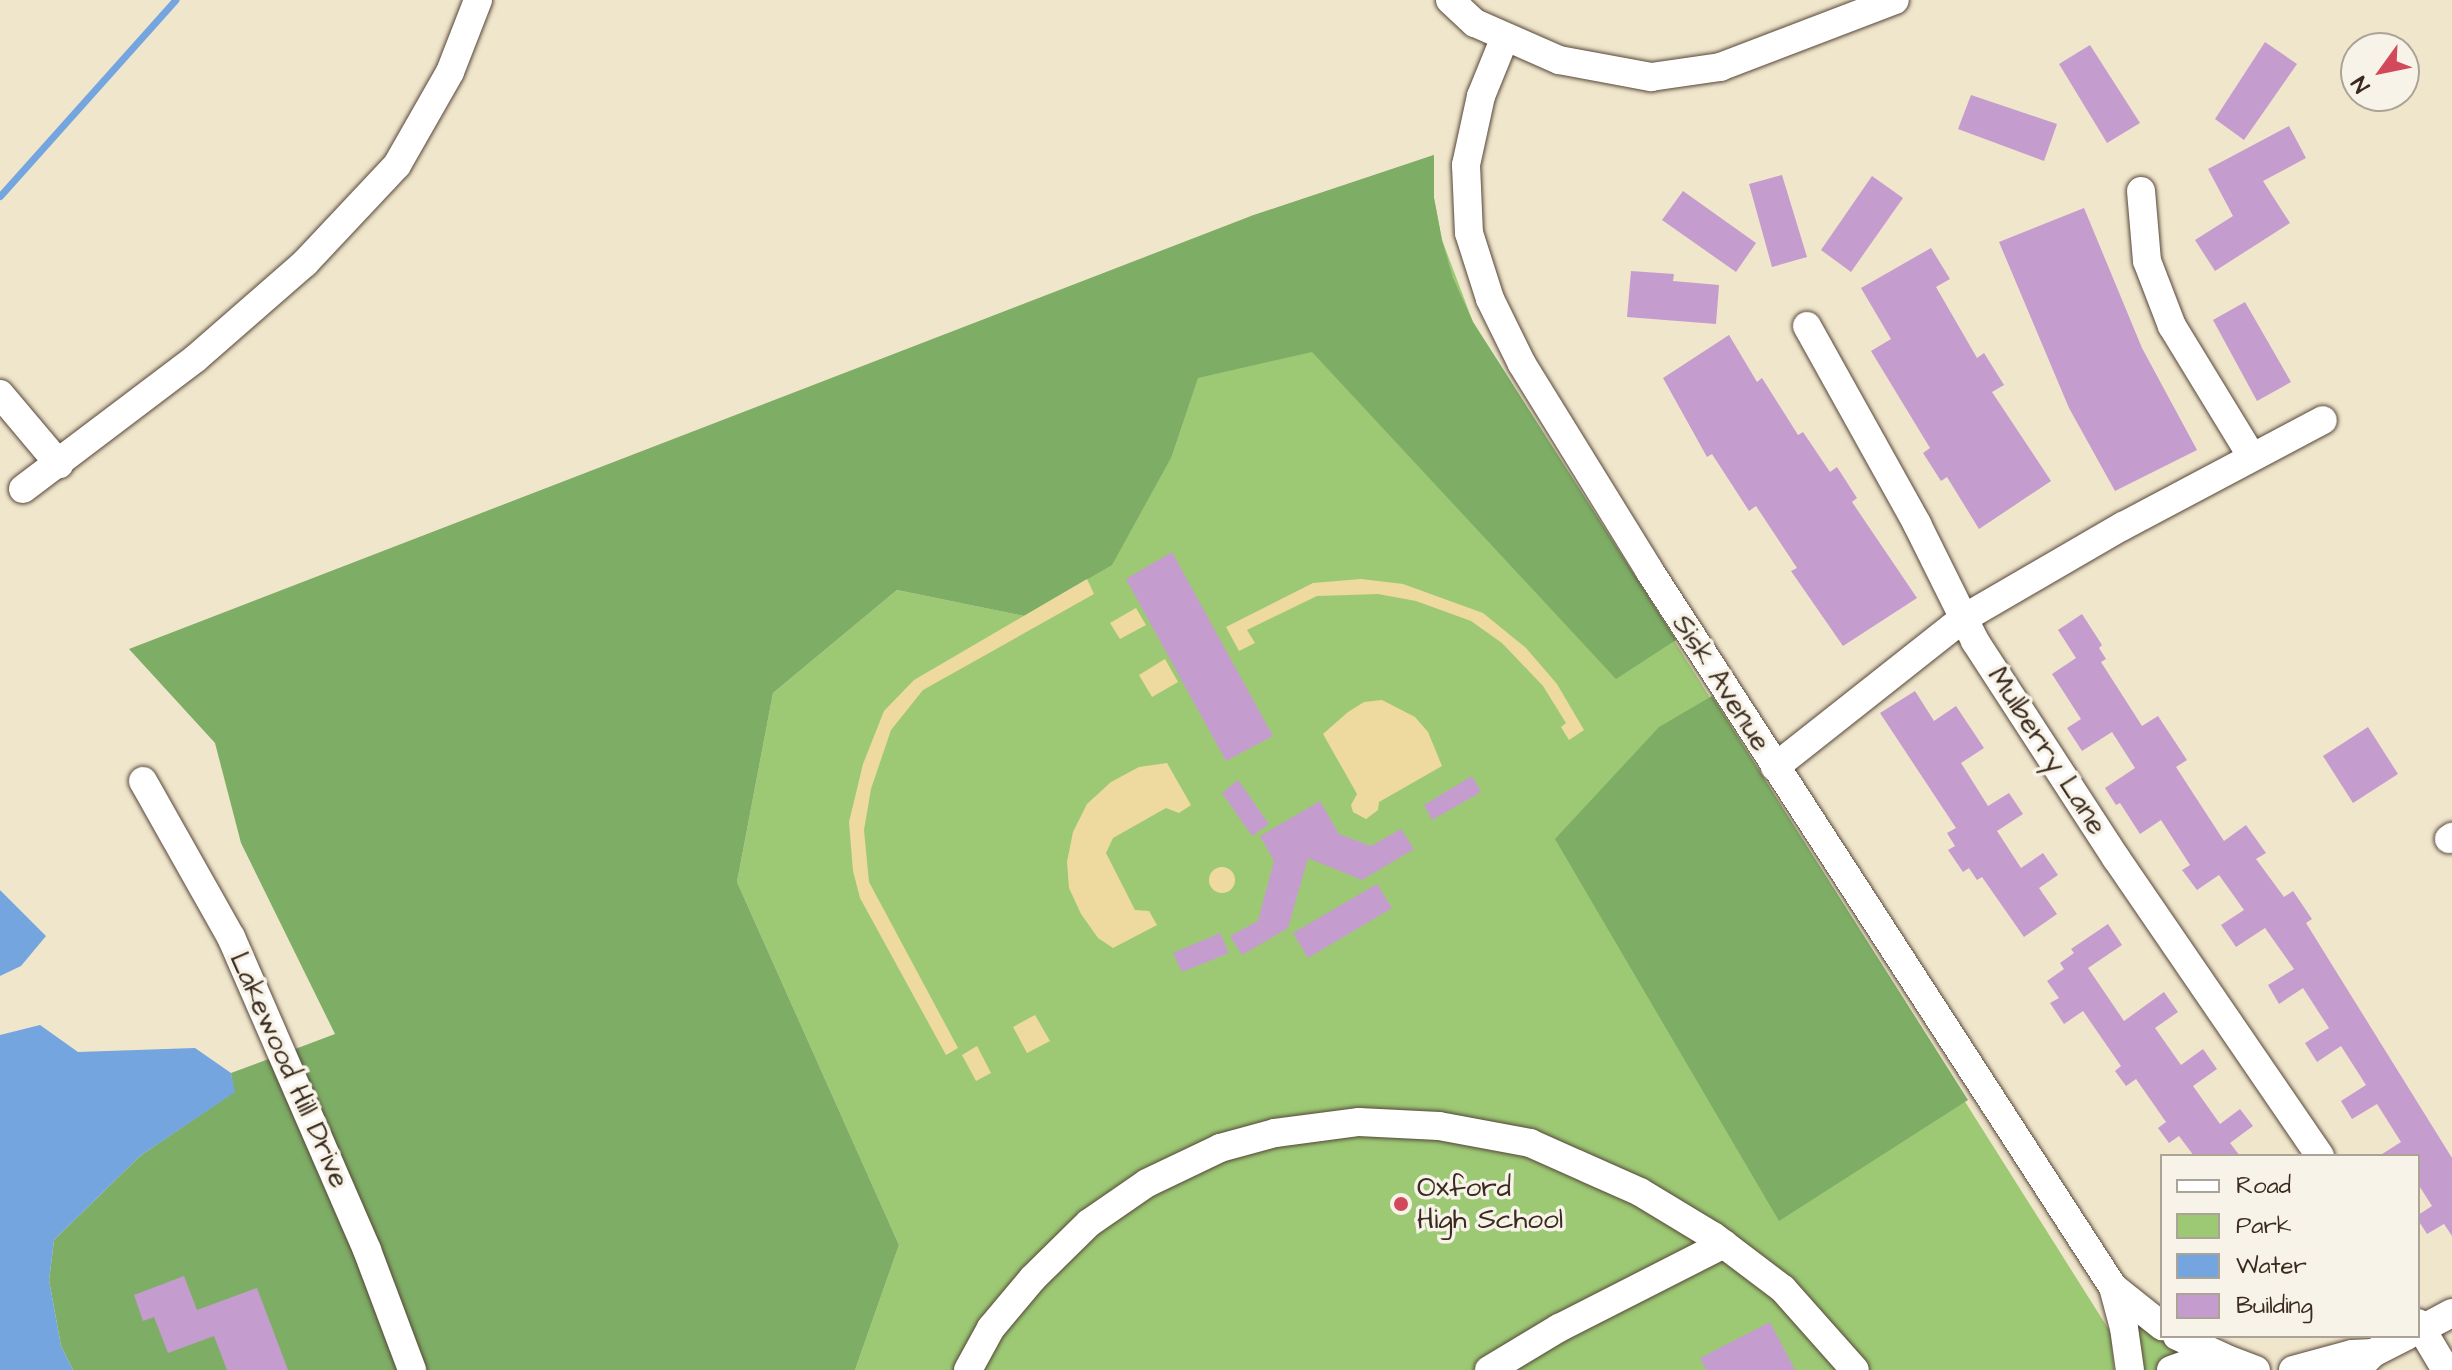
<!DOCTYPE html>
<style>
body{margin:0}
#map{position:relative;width:2452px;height:1370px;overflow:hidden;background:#f0e6cc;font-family:"Architects Daughter",sans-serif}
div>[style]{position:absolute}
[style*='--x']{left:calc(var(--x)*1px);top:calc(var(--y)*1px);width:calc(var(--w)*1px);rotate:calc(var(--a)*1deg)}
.green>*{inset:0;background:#9dc975}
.forest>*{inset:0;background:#7ead66}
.sand>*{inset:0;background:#eeda9e}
.round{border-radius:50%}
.water>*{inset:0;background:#74a5df}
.stream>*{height:7px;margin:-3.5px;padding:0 3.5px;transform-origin:3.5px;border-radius:3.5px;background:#74a5df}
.building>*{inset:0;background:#c59cce}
.roads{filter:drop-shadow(0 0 2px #564638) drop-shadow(0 0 2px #564638)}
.minor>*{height:28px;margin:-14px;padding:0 14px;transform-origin:14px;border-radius:14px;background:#fff}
.dots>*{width:22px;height:22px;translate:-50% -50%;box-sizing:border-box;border:4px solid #f7f3e8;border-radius:50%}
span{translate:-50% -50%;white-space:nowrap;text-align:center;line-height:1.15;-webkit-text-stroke:7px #f7f3e8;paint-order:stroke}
.street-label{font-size:28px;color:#3b2a1e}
.poi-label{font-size:28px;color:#3b2a1e}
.left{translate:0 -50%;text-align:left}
.legend{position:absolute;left:2160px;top:1154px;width:260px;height:184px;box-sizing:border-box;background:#f7f3e8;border:2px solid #aca397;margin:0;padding:10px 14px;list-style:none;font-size:24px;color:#3b2a1e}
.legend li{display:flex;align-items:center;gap:16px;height:40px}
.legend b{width:40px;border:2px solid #aca397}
.north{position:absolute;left:2340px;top:32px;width:80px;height:80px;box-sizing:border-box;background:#f7f3e8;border:2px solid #aca397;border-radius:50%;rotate:237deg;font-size:22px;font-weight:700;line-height:32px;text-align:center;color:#3b2a1e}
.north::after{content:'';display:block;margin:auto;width:28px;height:36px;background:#d1495b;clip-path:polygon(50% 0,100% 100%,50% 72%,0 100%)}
</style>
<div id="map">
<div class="green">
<i style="clip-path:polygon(1434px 155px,1434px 198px,1442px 240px,1473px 322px,2111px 1333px,2114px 1370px,855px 1370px,899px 1245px,737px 882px,773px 693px,897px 590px,1024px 616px,1172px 456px,1251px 216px)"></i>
<i style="clip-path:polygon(2136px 1315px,2203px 1355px,2162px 1370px,2141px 1370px)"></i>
</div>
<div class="forest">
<i style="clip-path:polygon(1434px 155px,1434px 198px,1442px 240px,1453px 278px,1473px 322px,1676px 640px,1616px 679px,1312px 352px,1198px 378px,1172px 456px,1112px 565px,1024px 616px,897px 590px,773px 693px,737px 882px,899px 1245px,855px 1370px,73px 1370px,61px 1346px,49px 1280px,54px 1240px,140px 1156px,234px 1092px,231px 1073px,335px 1034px,241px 843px,215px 743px,129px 649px,1251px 216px)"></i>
<i style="clip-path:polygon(1712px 696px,1968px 1100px,1779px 1221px,1555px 839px,1659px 727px)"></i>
</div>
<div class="sand">
<i style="clip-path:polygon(1087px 579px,1094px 594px,923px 690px,891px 730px,871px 789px,864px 830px,869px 882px,958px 1048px,946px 1055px,860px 898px,853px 871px,849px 822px,863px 764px,884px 711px,914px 680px)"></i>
<i style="clip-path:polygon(1361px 579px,1403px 584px,1483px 613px,1526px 648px,1557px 684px,1584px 730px,1569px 740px,1561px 727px,1566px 723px,1543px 686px,1502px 643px,1471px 621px,1416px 601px,1378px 594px,1317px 596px,1247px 630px,1255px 643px,1239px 651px,1226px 627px,1313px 583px)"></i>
<i style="clip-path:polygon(1136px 608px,1146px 625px,1120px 639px,1110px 623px)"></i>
<i style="clip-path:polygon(1165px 659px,1178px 682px,1152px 697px,1139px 675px)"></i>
<i style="clip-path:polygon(1382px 700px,1415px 717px,1428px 732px,1442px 766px,1379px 802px,1378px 810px,1366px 819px,1353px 812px,1351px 805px,1357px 794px,1323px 734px,1348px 712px,1364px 702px)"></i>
<i style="clip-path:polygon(1167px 763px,1191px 805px,1179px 813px,1166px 808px,1113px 838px,1106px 853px,1135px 910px,1149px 911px,1157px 925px,1113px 948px,1098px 938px,1081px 914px,1069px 888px,1067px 862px,1073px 832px,1087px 804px,1111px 782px,1139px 767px)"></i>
<i class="round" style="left:1209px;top:867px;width:26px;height:26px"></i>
<i style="clip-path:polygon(1035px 1015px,1050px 1041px,1027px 1053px,1013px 1027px)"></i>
<i style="clip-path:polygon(977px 1046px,991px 1073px,976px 1081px,962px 1055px)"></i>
</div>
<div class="water">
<i style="clip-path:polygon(0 890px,46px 936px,21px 966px,0 976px)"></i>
<i style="clip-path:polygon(40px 1025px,78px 1052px,195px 1048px,231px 1073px,235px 1092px,140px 1156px,54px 1240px,49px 1280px,61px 1346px,73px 1370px,0 1370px,0 1035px)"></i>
</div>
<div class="stream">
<i style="--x:0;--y:196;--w:263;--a:-48.2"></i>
</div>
<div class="building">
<i style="clip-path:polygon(2265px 42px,2297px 64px,2244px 140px,2215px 119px)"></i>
<i style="clip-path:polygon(2090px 45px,2140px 123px,2107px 143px,2059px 64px)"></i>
<i style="clip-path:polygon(1971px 95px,2057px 124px,2044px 161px,1958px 129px)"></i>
<i style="clip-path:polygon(2289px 126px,2306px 158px,2263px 181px,2290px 223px,2215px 271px,2195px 240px,2233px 216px,2208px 169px)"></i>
<i style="clip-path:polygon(1782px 175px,1807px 257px,1772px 267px,1749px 184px)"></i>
<i style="clip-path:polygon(1872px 176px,1903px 198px,1851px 272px,1821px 250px)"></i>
<i style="clip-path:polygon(1683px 191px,1756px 243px,1736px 272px,1662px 220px)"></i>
<i style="clip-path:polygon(2084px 208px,2142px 348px,2197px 450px,2115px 491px,2069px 408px,1999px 242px)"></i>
<i style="clip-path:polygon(1931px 248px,1950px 279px,1936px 287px,1977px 358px,1984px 353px,2004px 385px,1992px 392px,2051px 481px,1979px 529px,1947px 477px,1941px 481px,1923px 453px,1930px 448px,1871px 351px,1891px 339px,1861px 288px)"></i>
<i style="clip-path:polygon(1631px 271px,1674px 274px,1673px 281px,1719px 285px,1716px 324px,1627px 317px)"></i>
<i style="clip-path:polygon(2245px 302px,2291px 382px,2257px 401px,2213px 320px)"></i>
<i style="clip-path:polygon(1729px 335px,1757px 382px,1762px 378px,1798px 435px,1803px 432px,1830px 472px,1837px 467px,1857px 498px,1852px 502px,1917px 598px,1843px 646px,1791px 571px,1797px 568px,1756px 506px,1749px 511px,1712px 454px,1707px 457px,1663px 378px)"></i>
<i style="clip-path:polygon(1172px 552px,1273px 736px,1226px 761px,1126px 579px)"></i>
<i style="clip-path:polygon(2082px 614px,2102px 645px,2099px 648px,2106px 659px,2101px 662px,2142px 726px,2158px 716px,2187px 760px,2176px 767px,2224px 841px,2246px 825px,2266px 853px,2256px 859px,2284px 897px,2293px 891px,2312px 919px,2306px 923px,2452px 1158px,2452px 1236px,2444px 1224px,2427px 1234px,2418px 1220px,2418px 1215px,2432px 1206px,2418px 1184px,2418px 1156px,2379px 1156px,2401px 1142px,2377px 1104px,2352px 1119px,2341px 1101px,2366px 1085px,2341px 1046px,2317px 1062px,2305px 1043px,2329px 1028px,2303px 988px,2279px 1004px,2268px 985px,2294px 969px,2265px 928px,2236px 947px,2221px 925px,2244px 910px,2219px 875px,2197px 890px,2182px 870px,2190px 865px,2161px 820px,2140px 834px,2120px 803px,2116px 805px,2105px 788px,2135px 768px,2112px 732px,2082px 751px,2067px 728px,2081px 719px,2052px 674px,2076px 658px,2058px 630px)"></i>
<i style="clip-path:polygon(1915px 691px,1934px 721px,1956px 706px,1984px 748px,1961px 763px,1988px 806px,2009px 793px,2023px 814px,1997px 831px,2021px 868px,2043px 853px,2058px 875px,2039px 888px,2057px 914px,2024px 937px,1982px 877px,1977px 880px,1969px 868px,1963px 872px,1948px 850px,1955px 846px,1947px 833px,1956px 828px,1880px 713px)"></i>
<i style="clip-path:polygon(2368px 727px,2398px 774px,2353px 803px,2323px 756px)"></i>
<i style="clip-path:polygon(1472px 776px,1481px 792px,1432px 820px,1424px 805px)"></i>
<i style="clip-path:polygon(1238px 780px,1269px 824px,1252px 836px,1222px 793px)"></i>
<i style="clip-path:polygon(1320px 801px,1339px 834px,1371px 846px,1401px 829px,1414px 849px,1362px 880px,1308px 858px,1288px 928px,1242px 955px,1230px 936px,1258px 921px,1274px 861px,1260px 836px)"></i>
<i style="clip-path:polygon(1377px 884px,1392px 908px,1308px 958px,1293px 933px)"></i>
<i style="clip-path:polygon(2108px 924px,2122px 945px,2088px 968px,2124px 1021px,2164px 992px,2178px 1012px,2155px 1028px,2181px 1065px,2203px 1049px,2217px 1069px,2193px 1086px,2220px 1124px,2240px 1109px,2253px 1126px,2230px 1143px,2240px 1156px,2194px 1156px,2179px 1136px,2169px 1143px,2158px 1128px,2166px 1122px,2136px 1079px,2126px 1086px,2115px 1071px,2121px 1066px,2083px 1011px,2064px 1024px,2050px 1003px,2059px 998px,2047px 981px,2064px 969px,2060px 963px,2074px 953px,2071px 949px)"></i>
<i style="clip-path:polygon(1220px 933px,1229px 953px,1182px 972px,1173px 953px)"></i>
<i style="clip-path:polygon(184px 1276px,197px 1310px,257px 1288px,288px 1370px,227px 1370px,214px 1336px,168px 1353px,154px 1317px,143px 1321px,134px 1295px)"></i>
<i style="clip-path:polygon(1770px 1322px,1795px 1370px,1706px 1370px,1700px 1358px)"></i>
</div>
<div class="roads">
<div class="minor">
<i style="--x:1450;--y:0;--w:34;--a:43"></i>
<i style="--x:1475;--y:23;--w:92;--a:23.8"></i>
<i style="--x:1559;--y:60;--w:94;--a:10.5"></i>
<i style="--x:1651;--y:77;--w:70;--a:-8.2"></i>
<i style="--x:1720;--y:67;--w:187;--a:-20.9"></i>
<i style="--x:1505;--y:37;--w:64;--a:112.1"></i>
<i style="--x:1481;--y:96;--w:71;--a:102.3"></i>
<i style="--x:1466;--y:165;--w:68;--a:87.5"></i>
<i style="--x:1469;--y:233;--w:69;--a:72.3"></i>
<i style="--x:1490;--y:299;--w:72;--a:63.8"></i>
<i style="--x:1522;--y:364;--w:242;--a:58.3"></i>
<i style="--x:1649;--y:570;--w:854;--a:57.09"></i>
<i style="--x:2113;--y:1287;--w:42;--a:75"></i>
<i style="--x:2124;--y:1328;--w:42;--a:81.9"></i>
<i style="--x:2141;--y:191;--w:70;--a:85.1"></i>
<i style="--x:2147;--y:261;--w:70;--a:69"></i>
<i style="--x:2172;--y:326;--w:153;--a:58.6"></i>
<i style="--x:1807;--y:326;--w:227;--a:60.9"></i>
<i style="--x:1917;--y:524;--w:131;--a:63.6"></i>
<i style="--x:1975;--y:641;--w:259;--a:57"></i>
<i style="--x:2116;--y:858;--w:361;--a:55.6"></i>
<i style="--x:0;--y:394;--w:92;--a:49.9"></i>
<i style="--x:23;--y:489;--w:217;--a:-37.1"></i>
<i style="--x:196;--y:358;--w:145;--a:-41.1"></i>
<i style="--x:305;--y:263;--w:134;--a:-46.8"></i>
<i style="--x:397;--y:165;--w:107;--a:-60.3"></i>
<i style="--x:450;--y:72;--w:77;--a:-68.7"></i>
<i style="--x:1775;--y:767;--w:241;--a:-38.3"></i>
<i style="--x:1964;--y:618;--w:184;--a:-30.1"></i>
<i style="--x:2123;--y:526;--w:226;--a:-27.9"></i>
<i style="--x:143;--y:781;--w:179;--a:60.6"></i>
<i style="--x:231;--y:937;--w:341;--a:66.5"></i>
<i style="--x:367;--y:1250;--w:128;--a:69.4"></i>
<i style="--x:2449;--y:839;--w:4;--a:-34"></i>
<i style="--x:2113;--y:1287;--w:63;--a:38.5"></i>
<i style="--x:2418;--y:1323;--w:55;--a:59.2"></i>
<i style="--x:2418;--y:1331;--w:38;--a:-28"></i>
<i style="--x:2177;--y:1336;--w:51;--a:24.5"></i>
<i style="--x:2360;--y:1366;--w:18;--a:-45"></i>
<i style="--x:2373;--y:1353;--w:38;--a:-27"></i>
<i style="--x:968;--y:1370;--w:48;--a:-61.3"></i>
<i style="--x:991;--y:1328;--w:65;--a:-50"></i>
<i style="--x:1033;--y:1278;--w:78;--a:-44.5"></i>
<i style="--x:1089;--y:1223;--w:70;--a:-34.6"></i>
<i style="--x:1147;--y:1183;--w:81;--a:-25.6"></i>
<i style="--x:1220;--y:1148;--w:57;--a:-15.3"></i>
<i style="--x:1275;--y:1133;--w:85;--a:-7.5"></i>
<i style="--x:1359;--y:1122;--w:80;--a:2.9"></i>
<i style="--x:1439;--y:1126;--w:93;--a:10.6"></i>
<i style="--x:1530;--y:1143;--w:120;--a:24"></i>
<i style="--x:1640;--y:1192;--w:85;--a:31.1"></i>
<i style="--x:1713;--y:1236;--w:88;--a:37.1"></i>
<i style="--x:1783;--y:1289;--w:108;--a:48.4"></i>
<i style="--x:1489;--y:1370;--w:82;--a:-31"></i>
<i style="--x:1559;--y:1328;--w:185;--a:-27"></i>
<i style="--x:2171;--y:1370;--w:29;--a:-20"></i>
<i style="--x:2198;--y:1360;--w:29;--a:-2"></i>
<i style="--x:2227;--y:1359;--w:31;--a:21"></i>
<i style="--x:2293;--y:1370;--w:61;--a:-15.2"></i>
<i style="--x:2352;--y:1354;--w:21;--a:-3"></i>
</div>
</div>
<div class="dots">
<i style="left:1401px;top:1204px;background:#d1495b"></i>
</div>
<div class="street-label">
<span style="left:1721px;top:683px;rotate:57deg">Sisk Avenue</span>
<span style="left:2047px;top:751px;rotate:57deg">Mulberry Lane</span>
<span style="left:289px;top:1070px;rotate:66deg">Lakewood Hill Drive</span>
</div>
<div class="poi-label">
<span class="left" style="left:1417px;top:1204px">Oxford<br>High School</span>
</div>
<ul class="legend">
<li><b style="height:10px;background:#fff"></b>Road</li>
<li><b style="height:22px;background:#9dc975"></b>Park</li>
<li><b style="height:22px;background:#74a5df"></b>Water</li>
<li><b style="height:22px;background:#c59cce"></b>Building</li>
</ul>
<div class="north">N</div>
</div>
